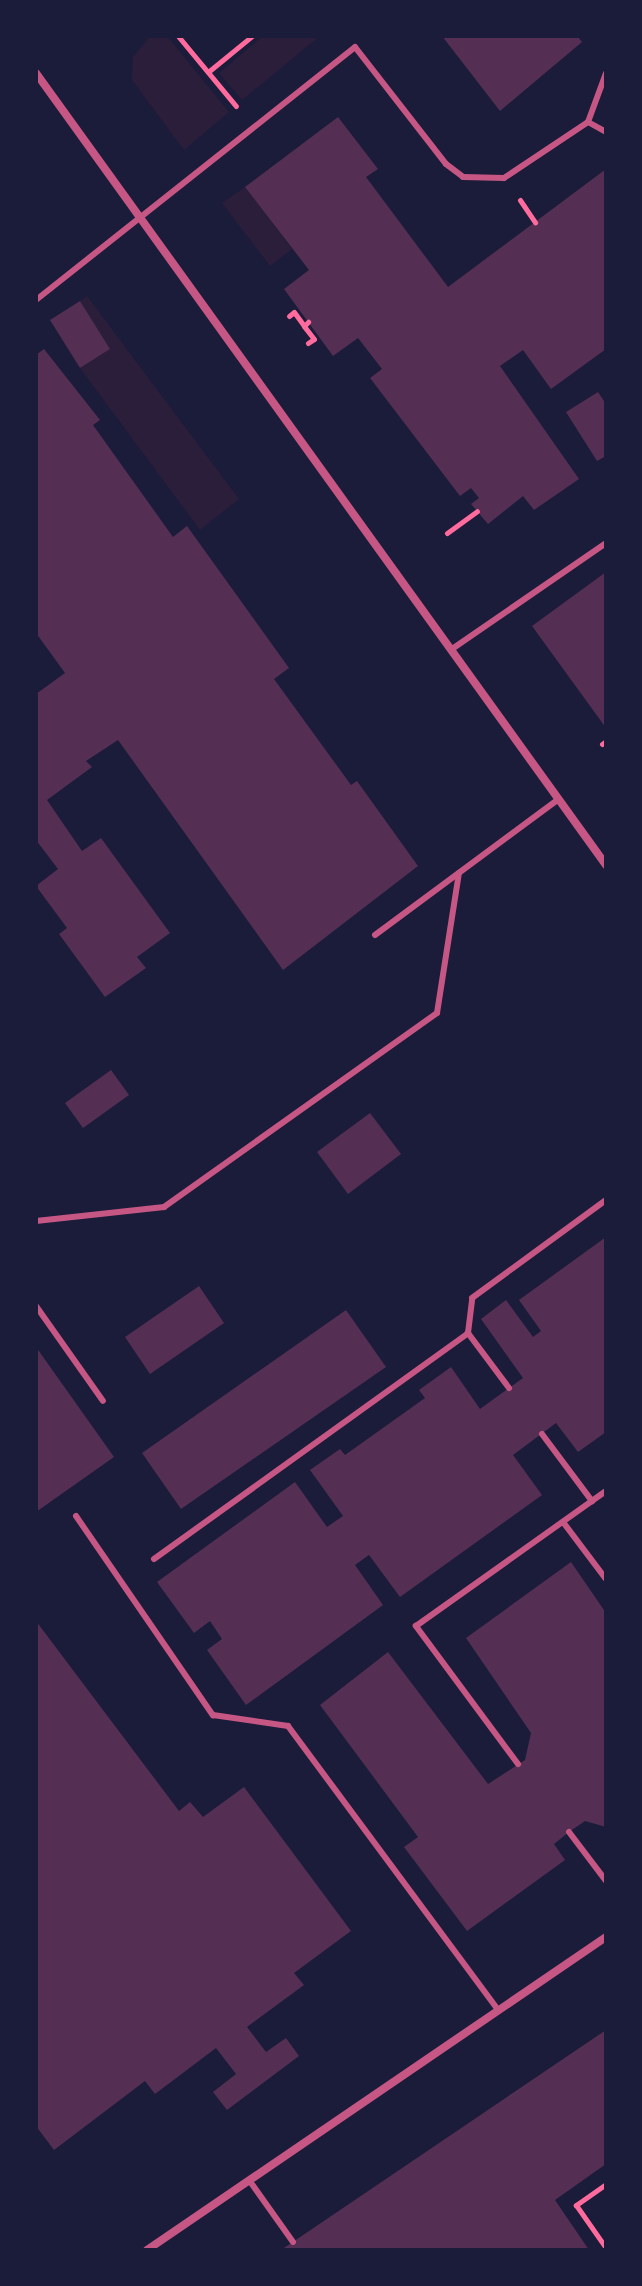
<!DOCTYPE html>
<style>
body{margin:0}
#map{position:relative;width:642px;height:2286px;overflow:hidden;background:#1b1b3a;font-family:Commissioner,sans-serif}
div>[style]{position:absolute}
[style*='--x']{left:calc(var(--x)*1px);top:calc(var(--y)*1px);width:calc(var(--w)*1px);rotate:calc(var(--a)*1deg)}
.green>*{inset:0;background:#2a1e3b}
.building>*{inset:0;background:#542f53}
.path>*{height:5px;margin:-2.5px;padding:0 2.5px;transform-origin:2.5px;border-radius:2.5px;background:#ff6b9d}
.service>*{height:6px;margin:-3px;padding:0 3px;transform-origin:3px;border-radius:3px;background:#c65784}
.minor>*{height:8px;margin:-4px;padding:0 4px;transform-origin:4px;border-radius:4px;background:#c65784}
span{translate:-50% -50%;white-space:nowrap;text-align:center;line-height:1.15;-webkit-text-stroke:7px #1b1b3a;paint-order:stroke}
.frame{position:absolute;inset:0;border:38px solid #1b1b3a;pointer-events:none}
</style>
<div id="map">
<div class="green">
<i style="clip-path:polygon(150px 36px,167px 36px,229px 112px,184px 150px,132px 80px,133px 57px)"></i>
<i style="clip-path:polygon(263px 36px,320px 36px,242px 100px,219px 73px)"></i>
<i style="clip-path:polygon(245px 187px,292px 249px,270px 266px,222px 203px)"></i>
<i style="clip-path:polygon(87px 296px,239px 499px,200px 530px,80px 368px,110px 349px,80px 301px)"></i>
</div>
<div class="building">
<i style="clip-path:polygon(442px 36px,577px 36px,582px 42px,500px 111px)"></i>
<i style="clip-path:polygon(338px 117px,378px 169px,366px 177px,448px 287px,606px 169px,606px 349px,551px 389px,523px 350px,500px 366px,579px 479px,534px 510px,523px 496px,488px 524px,471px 504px,479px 498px,471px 488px,460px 496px,370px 378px,382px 369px,358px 338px,333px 356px,284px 289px,309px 270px,245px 187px)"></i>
<i style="clip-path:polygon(80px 301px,110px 349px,80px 368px,50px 320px)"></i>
<i style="clip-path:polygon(44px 349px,100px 420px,93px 425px,173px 537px,187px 526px,289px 668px,274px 679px,351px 785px,357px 781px,418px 866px,283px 970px,118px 740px,86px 761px,92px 767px,47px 800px,82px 851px,101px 838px,170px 933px,137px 957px,146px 968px,105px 997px,59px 934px,67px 928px,36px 886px,58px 869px,36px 840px,36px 694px,65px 673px,36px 633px,36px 355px)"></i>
<i style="clip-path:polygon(598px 392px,606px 404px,606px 456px,597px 461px,566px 412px)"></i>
<i style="clip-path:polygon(606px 572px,606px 728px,532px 626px)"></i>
<i style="clip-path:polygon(111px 1070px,129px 1095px,83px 1128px,65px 1103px)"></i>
<i style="clip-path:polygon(370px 1113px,401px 1154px,348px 1194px,317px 1152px)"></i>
<i style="clip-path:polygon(606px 1237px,606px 1432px,578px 1452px,556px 1423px,513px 1455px,542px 1495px,400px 1597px,369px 1555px,355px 1565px,383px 1605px,246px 1705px,207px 1650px,222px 1639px,210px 1621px,194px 1633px,157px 1582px,295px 1482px,327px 1527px,343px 1516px,310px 1470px,340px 1449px,345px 1455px,425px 1398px,419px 1390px,451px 1367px,480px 1409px,523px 1378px,481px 1319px,506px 1300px,533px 1337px,541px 1331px,519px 1300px)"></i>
<i style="clip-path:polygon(199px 1286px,224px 1323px,150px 1374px,125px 1337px)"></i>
<i style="clip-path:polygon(346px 1310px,386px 1367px,181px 1509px,142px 1453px)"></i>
<i style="clip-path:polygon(36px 1347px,114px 1457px,36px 1512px)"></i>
<i style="clip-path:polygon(571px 1562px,606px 1613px,606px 1827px,585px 1821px,569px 1832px,554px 1844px,565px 1860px,467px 1931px,404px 1847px,418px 1837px,320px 1705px,388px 1652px,488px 1784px,525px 1760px,531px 1733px,466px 1638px)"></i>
<i style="clip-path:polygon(36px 1621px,179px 1811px,190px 1802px,203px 1817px,244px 1787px,351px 1931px,294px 1973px,304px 1985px,247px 2027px,266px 2052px,286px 2038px,299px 2056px,227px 2110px,213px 2092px,236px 2074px,216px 2048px,155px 2094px,145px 2081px,54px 2150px,36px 2126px)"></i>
<i style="clip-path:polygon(606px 2030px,606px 2164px,555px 2200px,589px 2250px,281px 2250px)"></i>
</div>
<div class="path">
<i style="--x:178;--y:36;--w:91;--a:50.4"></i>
<i style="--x:208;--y:72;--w:57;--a:-39.3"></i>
<i style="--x:520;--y:200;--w:27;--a:56"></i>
<i style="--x:289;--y:316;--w:6;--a:-39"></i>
<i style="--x:294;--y:312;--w:17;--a:54"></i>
<i style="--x:308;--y:343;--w:7;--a:-34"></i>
<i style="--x:314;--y:339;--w:16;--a:-128"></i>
<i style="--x:304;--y:326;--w:6;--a:-45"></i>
<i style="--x:447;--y:533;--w:37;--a:-36"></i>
<i style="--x:602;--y:744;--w:5;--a:-37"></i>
<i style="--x:606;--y:2184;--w:37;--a:145"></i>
<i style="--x:576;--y:2205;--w:52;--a:55.1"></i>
</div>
<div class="service">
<i style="--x:588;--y:122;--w:52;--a:-69.8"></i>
<i style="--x:36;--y:300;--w:407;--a:-38.4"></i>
<i style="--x:355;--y:47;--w:148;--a:52.1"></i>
<i style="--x:446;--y:164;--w:21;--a:37"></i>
<i style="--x:463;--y:177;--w:41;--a:1.4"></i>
<i style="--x:504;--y:178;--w:101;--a:-33.7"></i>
<i style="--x:588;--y:122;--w:21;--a:29"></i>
<i style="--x:452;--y:649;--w:187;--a:-34.5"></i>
<i style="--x:375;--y:935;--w:229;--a:-36.5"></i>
<i style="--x:36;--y:1221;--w:129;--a:-6.2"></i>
<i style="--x:164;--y:1207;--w:335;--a:-35.4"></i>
<i style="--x:437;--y:1013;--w:142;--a:-81.1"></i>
<i style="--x:36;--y:1306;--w:116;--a:54.8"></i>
<i style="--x:509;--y:1388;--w:69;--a:-126.7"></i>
<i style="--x:468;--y:1333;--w:35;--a:-83"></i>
<i style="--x:472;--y:1298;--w:166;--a:-36.2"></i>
<i style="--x:542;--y:1434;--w:84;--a:53.3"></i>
<i style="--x:76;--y:1516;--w:242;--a:55.5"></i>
<i style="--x:213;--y:1715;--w:76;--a:8.3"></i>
<i style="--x:288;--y:1726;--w:353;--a:53.5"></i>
<i style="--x:563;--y:1522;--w:71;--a:53"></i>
<i style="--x:154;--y:1559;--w:387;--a:-35.7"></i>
<i style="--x:518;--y:1764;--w:172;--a:-126.5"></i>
<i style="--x:416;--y:1626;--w:233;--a:-35.4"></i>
<i style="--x:569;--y:1832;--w:61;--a:52.9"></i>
<i style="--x:249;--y:2180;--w:76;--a:54.6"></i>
</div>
<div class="minor">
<i style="--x:36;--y:73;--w:976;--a:54.26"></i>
<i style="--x:147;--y:2250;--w:556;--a:-34.29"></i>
</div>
<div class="frame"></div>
</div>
